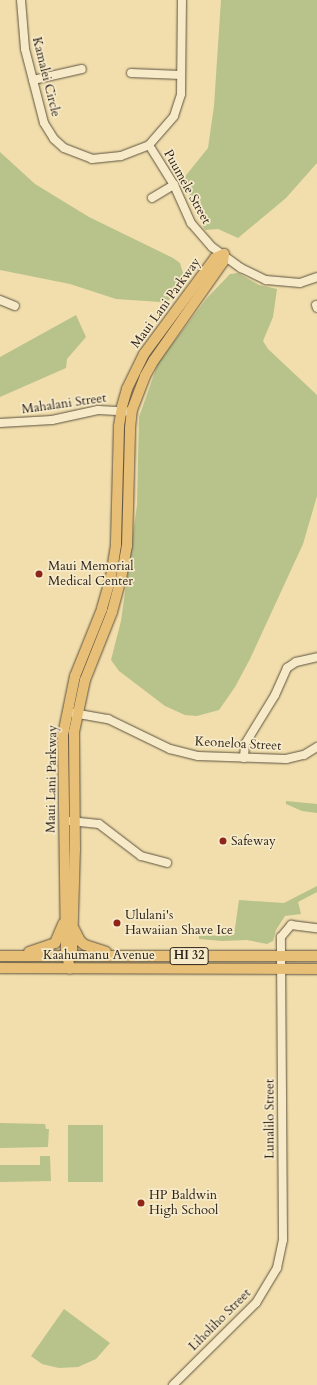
<!DOCTYPE html>
<style>
body{margin:0}
#map{position:relative;width:317px;height:1385px;overflow:hidden;background:#f1deac;font-family:Cardo,serif}
div>[style]{position:absolute}
[style*='--x']{left:calc(var(--x)*1px);top:calc(var(--y)*1px);width:calc(var(--w)*1px);rotate:calc(var(--a)*1deg)}
.green>*{inset:0;background:#b8c28b}
.roads{filter:drop-shadow(0 0 1px #5e523f) drop-shadow(0 0 1px #5e523f)}
.minor>*{height:8px;margin:-4px;padding:0 4px;transform-origin:4px;border-radius:4px;background:#f6eac9}
.major>*{height:10px;margin:-5px;padding:0 5px;transform-origin:5px;border-radius:5px;background:#e8bf76}
.dots>*{width:11px;height:11px;translate:-50% -50%;box-sizing:border-box;border:2px solid #f6eac9;border-radius:50%}
span{translate:-50% -50%;white-space:nowrap;text-align:center;line-height:1.15;-webkit-text-stroke:3.5px #f6eac9;paint-order:stroke}
.shield-label span{padding:1px 3px;background:#f6eac9;border:1px solid;border-radius:3px;-webkit-text-stroke-width:0}
.shield-label{font-size:12px;color:#2d231b;font-weight:700}
.street-label{font-size:13px;color:#2d231b}
.poi-label{font-size:13px;color:#2d231b}
.left{translate:0 -50%;text-align:left}
</style>
<div id="map">
<div class="green">
<i style="clip-path:polygon(221px 0,317px 0,317px 163px,286px 198px,238px 238px,218px 229px,205px 230px,183px 184px,183px 179px,208px 148px,214px 106px)"></i>
<i style="clip-path:polygon(0 152px,35px 184px,89px 217px,173px 258px,180px 263px,183px 273px,181px 284px,175px 293px,169px 300px,160px 302px,116px 299px,70px 284px,0 270px)"></i>
<i style="clip-path:polygon(238px 273px,259px 285px,277px 289px,273px 317px,263px 341px,268px 349px,317px 395px,317px 496px,303px 544px,250px 659px,235px 687px,219px 710px,197px 716px,185px 715px,165px 706px,119px 671px,111px 660px,121px 621px,137px 505px,139px 417px,158px 363px,207px 298px,230px 274px)"></i>
<i style="clip-path:polygon(76px 315px,86px 337px,67px 359px,66px 368px,0 397px,0 357px)"></i>
<i style="clip-path:polygon(286px 801px,317px 804px,317px 813px,302px 811px,286px 804px)"></i>
<i style="clip-path:polygon(317px 886px,317px 892px,298px 902px,301px 914px,285px 916px,276px 930px,273px 941px,267px 944px,247px 940px,222px 941px,199px 939px,199px 936px,234px 935px,239px 900px,284px 903px)"></i>
<i style="clip-path:polygon(0 1123px,45px 1124px,46px 1129px,49px 1129px,48px 1147px,0 1148px)"></i>
<i style="clip-path:polygon(68px 1125px,103px 1125px,103px 1182px,68px 1182px)"></i>
<i style="clip-path:polygon(40px 1156px,50px 1156px,51px 1181px,0 1182px,0 1165px,40px 1165px)"></i>
<i style="clip-path:polygon(64px 1309px,110px 1343px,96px 1359px,78px 1367px,59px 1368px,42px 1364px,31px 1356px)"></i>
</div>
<div class="roads">
<div class="minor">
<i style="--x:21;--y:0;--w:49;--a:85.3"></i>
<i style="--x:25;--y:49;--w:76;--a:75.6"></i>
<i style="--x:44;--y:123;--w:19;--a:58"></i>
<i style="--x:54;--y:139;--w:13;--a:42"></i>
<i style="--x:64;--y:148;--w:30;--a:21"></i>
<i style="--x:92;--y:159;--w:29;--a:-6"></i>
<i style="--x:121;--y:156;--w:30;--a:-21"></i>
<i style="--x:149;--y:145;--w:38;--a:-49"></i>
<i style="--x:174;--y:116;--w:23;--a:-72"></i>
<i style="--x:181;--y:94;--w:94;--a:-89.4"></i>
<i style="--x:131;--y:73;--w:50;--a:2.3"></i>
<i style="--x:33;--y:80;--w:50;--a:-12.7"></i>
<i style="--x:149;--y:145;--w:47;--a:58"></i>
<i style="--x:174;--y:185;--w:42;--a:65.9"></i>
<i style="--x:191;--y:223;--w:32;--a:49"></i>
<i style="--x:212;--y:247;--w:36;--a:36"></i>
<i style="--x:241;--y:268;--w:28;--a:26"></i>
<i style="--x:266;--y:280;--w:34;--a:5"></i>
<i style="--x:300;--y:283;--w:18;--a:-19"></i>
<i style="--x:152;--y:198;--w:26;--a:-31"></i>
<i style="--x:0;--y:300;--w:16;--a:22"></i>
<i style="--x:316;--y:305;--w:3;--a:72"></i>
<i style="--x:0;--y:423;--w:52;--a:-3.3"></i>
<i style="--x:52;--y:420;--w:47;--a:-12.3"></i>
<i style="--x:98;--y:410;--w:34;--a:3"></i>
<i style="--x:73;--y:713;--w:36;--a:10"></i>
<i style="--x:108;--y:719;--w:69;--a:25.8"></i>
<i style="--x:170;--y:749;--w:29;--a:14"></i>
<i style="--x:198;--y:756;--w:88;--a:2"></i>
<i style="--x:286;--y:759;--w:18;--a:-13"></i>
<i style="--x:304;--y:755;--w:15;--a:-32"></i>
<i style="--x:244;--y:758;--w:14;--a:-86"></i>
<i style="--x:245;--y:744;--w:57;--a:-58.5"></i>
<i style="--x:275;--y:695;--w:30;--a:-66"></i>
<i style="--x:287;--y:668;--w:11;--a:-34"></i>
<i style="--x:296;--y:662;--w:22;--a:-13"></i>
<i style="--x:70;--y:821;--w:29;--a:6"></i>
<i style="--x:99;--y:824;--w:53;--a:37.3"></i>
<i style="--x:141;--y:856;--w:27;--a:15"></i>
<i style="--x:173;--y:1385;--w:117;--a:-44.7"></i>
<i style="--x:256;--y:1303;--w:41;--a:-59"></i>
<i style="--x:277;--y:1268;--w:29;--a:-78"></i>
<i style="--x:283;--y:1240;--w:303;--a:-90.4"></i>
<i style="--x:281;--y:937;--w:16;--a:-50"></i>
<i style="--x:291;--y:925;--w:26;--a:7"></i>
</div>
<div class="major">
<i style="--x:74;--y:929;--w:13;--a:63"></i>
<i style="--x:80;--y:941;--w:6;--a:39"></i>
<i style="--x:85;--y:945;--w:22;--a:18"></i>
<i style="--x:29;--y:952;--w:28;--a:-19"></i>
<i style="--x:55;--y:943;--w:21;--a:-67"></i>
<i style="--x:0;--y:956;--w:317;--a:0"></i>
<i style="--x:69;--y:956;--w:8;--a:-67"></i>
<i style="--x:72;--y:949;--w:99;--a:-88.3"></i>
<i style="--x:75;--y:850;--w:118;--a:-90.5"></i>
<i style="--x:74;--y:732;--w:53;--a:-78.1"></i>
<i style="--x:85;--y:680;--w:73;--a:-68.3"></i>
<i style="--x:112;--y:612;--w:34;--a:-75"></i>
<i style="--x:121;--y:579;--w:34;--a:-80"></i>
<i style="--x:127;--y:546;--w:118;--a:-88.5"></i>
<i style="--x:130;--y:428;--w:18;--a:-84"></i>
<i style="--x:132;--y:410;--w:36;--a:-69"></i>
<i style="--x:145;--y:376;--w:18;--a:-61"></i>
<i style="--x:154;--y:360;--w:120;--a:-54.9"></i>
<i style="--x:223;--y:262;--w:8;--a:-83"></i>
<i style="--x:224;--y:254;--w:10;--a:156"></i>
<i style="--x:215;--y:258;--w:119;--a:126.5"></i>
<i style="--x:144;--y:354;--w:39;--a:116"></i>
<i style="--x:127;--y:389;--w:19;--a:106"></i>
<i style="--x:122;--y:407;--w:20;--a:99"></i>
<i style="--x:119;--y:427;--w:118;--a:91.5"></i>
<i style="--x:116;--y:545;--w:32;--a:99"></i>
<i style="--x:111;--y:577;--w:33;--a:106"></i>
<i style="--x:102;--y:609;--w:72;--a:111.9"></i>
<i style="--x:75;--y:676;--w:60;--a:101.5"></i>
<i style="--x:63;--y:735;--w:214;--a:89.2"></i>
<i style="--x:66;--y:949;--w:20;--a:79"></i>
<i style="--x:0;--y:968;--w:317;--a:0.2"></i>
</div>
</div>
<div class="dots">
<i style="left:39px;top:574px;background:#8f2418"></i>
<i style="left:223px;top:841px;background:#8f2418"></i>
<i style="left:117px;top:923px;background:#8f2418"></i>
<i style="left:141px;top:1203px;background:#8f2418"></i>
</div>
<div class="shield-label">
<span style="left:189px;top:956px">HI 32</span>
</div>
<div class="street-label">
<span style="left:46px;top:77px;rotate:76deg">Kamalei Circle</span>
<span style="left:187px;top:187px;rotate:61deg">Puumele Street</span>
<span style="left:166px;top:303px;rotate:-54deg">Maui Lani Parkway</span>
<span style="left:64px;top:404px;rotate:-8deg">Mahalani Street</span>
<span style="left:238px;top:744px;rotate:3deg">Keoneloa Street</span>
<span style="left:52px;top:779px;rotate:-89deg">Maui Lani Parkway</span>
<span style="left:99px;top:955px">Kaahumanu Avenue</span>
<span style="left:270px;top:1119px;rotate:-90deg">Lunalilo Street</span>
<span style="left:220px;top:1320px;rotate:-45deg">Liholiho Street</span>
</div>
<div class="poi-label">
<span class="left" style="left:48px;top:574px">Maui Memorial<br>Medical Center</span>
<span class="left" style="left:231px;top:841px">Safeway</span>
<span class="left" style="left:125px;top:923px">Ululani's<br>Hawaiian Shave Ice</span>
<span class="left" style="left:149px;top:1203px">HP Baldwin<br>High School</span>
</div>
</div>
